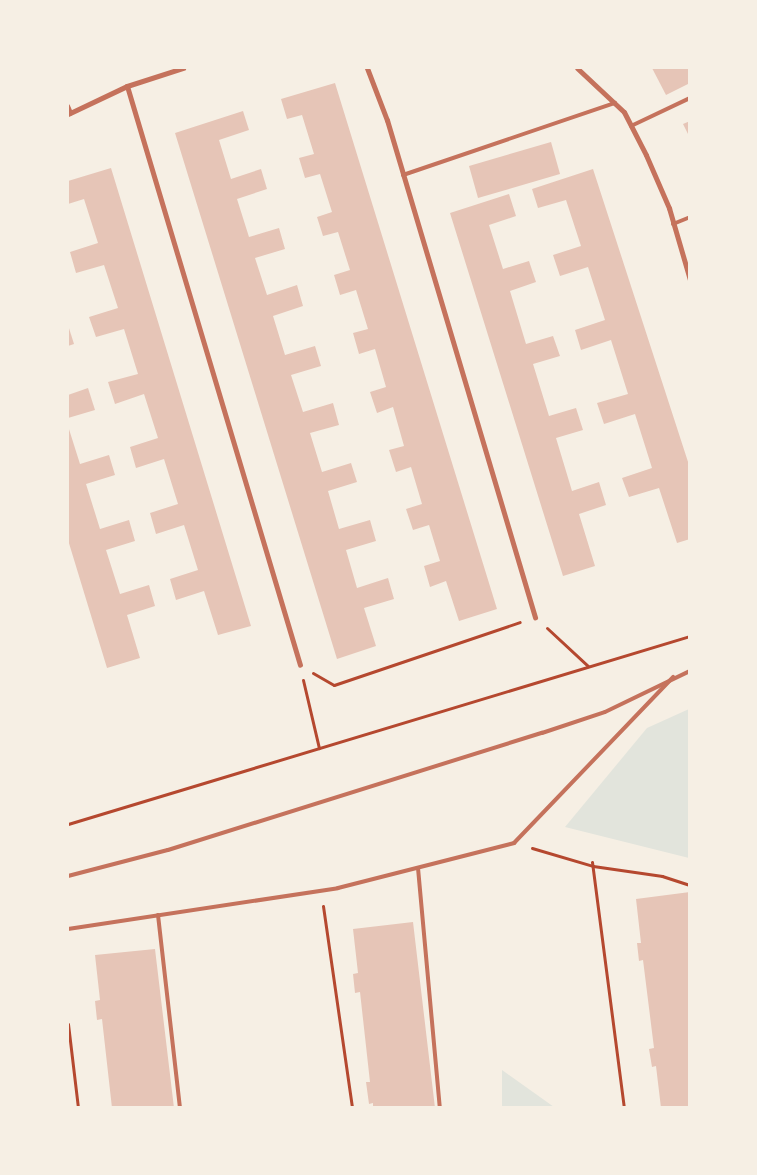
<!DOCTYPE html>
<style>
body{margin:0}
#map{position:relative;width:757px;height:1175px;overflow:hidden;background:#f6efe4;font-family:"IBM Plex Sans",sans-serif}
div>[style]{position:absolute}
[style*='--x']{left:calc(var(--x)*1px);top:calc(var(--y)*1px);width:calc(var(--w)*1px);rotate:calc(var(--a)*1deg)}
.green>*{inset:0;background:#e2e4dc}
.building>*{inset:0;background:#e6c5b7}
.path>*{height:3px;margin:-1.5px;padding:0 1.5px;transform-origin:1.5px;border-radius:1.5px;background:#b5482f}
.service>*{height:4px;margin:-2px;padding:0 2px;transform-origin:2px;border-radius:2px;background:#c5725c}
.minor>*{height:5px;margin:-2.5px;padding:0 2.5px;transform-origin:2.5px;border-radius:2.5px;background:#c5725c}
span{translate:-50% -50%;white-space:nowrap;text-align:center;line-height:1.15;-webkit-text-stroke:5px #f6efe4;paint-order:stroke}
.frame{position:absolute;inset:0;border:69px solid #f6efe4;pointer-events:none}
</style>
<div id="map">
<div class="green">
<i style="clip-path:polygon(689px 709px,689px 858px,565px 827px,647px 728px)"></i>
<i style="clip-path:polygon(502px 1070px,554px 1107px,502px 1107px)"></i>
</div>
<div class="building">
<i style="clip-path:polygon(652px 68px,690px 68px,690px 83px,666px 95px)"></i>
<i style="clip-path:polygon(335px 83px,497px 609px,459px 621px,446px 581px,430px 587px,424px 566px,440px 561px,429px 525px,413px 530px,406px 509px,422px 504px,411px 467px,396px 472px,389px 450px,404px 446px,393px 407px,377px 413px,370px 392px,386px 387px,375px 349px,359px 354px,353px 333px,368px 329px,356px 290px,340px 295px,334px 275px,350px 270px,338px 232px,323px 236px,317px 217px,332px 212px,320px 174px,305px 178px,299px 158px,314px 154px,302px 115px,287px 119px,281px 99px)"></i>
<i style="clip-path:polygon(243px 111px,249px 130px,219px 140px,231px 179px,261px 169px,267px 189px,237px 199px,249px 237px,279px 228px,285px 249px,255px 258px,267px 295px,297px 285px,303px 306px,273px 316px,285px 355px,315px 346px,321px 366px,291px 375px,303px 412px,333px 403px,339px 425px,310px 433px,322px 472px,351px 463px,357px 482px,328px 491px,339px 529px,370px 520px,376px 541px,346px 550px,357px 588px,388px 578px,394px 599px,364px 608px,376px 646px,337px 659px,175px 133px)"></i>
<i style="clip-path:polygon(690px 121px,690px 138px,683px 124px)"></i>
<i style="clip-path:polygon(551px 142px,560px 174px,478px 198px,469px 166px)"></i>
<i style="clip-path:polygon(111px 168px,251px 626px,218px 635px,204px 591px,176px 600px,170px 579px,198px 570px,184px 525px,156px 534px,150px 513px,178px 504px,164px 459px,136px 468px,130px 447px,158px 438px,144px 394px,115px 404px,108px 382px,138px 374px,124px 329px,96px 337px,89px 317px,118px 308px,104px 265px,76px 273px,70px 252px,98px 243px,84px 199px,68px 204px,68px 181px)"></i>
<i style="clip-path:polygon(593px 169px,690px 468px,690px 539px,677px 543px,659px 488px,629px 497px,622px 478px,652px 468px,635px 414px,604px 424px,597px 403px,628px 394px,611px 340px,581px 350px,575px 330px,605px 320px,588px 267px,560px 276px,553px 255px,581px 246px,566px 200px,538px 208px,532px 189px)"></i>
<i style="clip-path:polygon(509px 194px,516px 216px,489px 225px,503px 269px,529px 261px,536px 282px,510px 291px,526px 344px,553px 336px,560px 356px,533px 364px,549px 416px,576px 408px,583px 430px,556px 438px,572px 491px,599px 482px,606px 505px,579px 514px,595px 566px,563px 576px,450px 213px)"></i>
<i style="clip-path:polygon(68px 325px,74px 344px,68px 346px)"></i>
<i style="clip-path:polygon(88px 388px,95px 410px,68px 418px,68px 395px)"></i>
<i style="clip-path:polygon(68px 426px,80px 464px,109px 455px,115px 475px,86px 484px,100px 529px,129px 520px,135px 541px,106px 550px,120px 594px,149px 585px,155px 606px,127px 615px,140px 658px,107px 668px,68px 540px)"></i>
<i style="clip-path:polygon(690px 892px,690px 1108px,661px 1108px,656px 1066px,652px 1067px,649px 1049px,654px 1048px,643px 960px,639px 961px,637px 943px,641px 943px,636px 899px)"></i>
<i style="clip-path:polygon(413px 922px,435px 1108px,373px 1108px,373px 1103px,369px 1104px,366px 1082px,370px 1082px,360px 992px,355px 993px,353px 974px,358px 973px,353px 929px)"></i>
<i style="clip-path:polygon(155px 949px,174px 1108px,112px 1108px,102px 1019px,97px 1020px,95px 1001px,100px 1000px,95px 955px)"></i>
</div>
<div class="path">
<i style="--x:547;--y:628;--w:56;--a:42.8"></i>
<i style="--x:313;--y:673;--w:24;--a:30"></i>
<i style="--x:334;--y:685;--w:196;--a:-18.7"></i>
<i style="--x:303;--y:680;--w:70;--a:76.8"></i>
<i style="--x:68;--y:824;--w:650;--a:-16.82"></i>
<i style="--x:532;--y:848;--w:64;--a:16.4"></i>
<i style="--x:593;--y:866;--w:70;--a:8.2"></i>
<i style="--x:662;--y:876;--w:29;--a:18"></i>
<i style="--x:592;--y:862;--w:248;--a:82.6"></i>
<i style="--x:323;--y:906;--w:204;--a:81.8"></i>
<i style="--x:68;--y:1024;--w:85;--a:83.2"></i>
</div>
<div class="service">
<i style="--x:68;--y:106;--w:8;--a:67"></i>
<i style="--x:631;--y:126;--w:65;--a:-25.4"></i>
<i style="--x:403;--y:175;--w:224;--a:-18.8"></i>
<i style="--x:673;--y:224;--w:18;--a:-22"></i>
<i style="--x:418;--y:868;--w:241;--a:84.8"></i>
<i style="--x:68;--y:876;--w:103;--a:-14.6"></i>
<i style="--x:168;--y:850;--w:392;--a:-17.4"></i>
<i style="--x:542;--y:733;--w:66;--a:-18.4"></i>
<i style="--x:605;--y:712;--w:94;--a:-25.8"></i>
<i style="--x:158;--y:915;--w:194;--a:83.5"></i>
<i style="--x:68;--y:929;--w:273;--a:-8.6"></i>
<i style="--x:338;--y:888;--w:182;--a:-14.3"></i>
<i style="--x:514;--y:843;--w:230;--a:-46.2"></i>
</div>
<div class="minor">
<i style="--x:367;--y:68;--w:56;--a:69"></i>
<i style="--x:387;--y:120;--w:519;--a:73.42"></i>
<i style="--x:577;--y:68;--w:64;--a:43.1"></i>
<i style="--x:624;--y:112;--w:48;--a:62.9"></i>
<i style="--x:646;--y:155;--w:58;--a:66.5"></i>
<i style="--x:669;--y:208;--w:75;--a:73.7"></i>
<i style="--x:127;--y:86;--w:604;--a:73.36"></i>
<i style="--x:68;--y:114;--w:65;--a:-25.4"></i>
<i style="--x:127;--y:86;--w:59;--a:-17.8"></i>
</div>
<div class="frame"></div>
</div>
